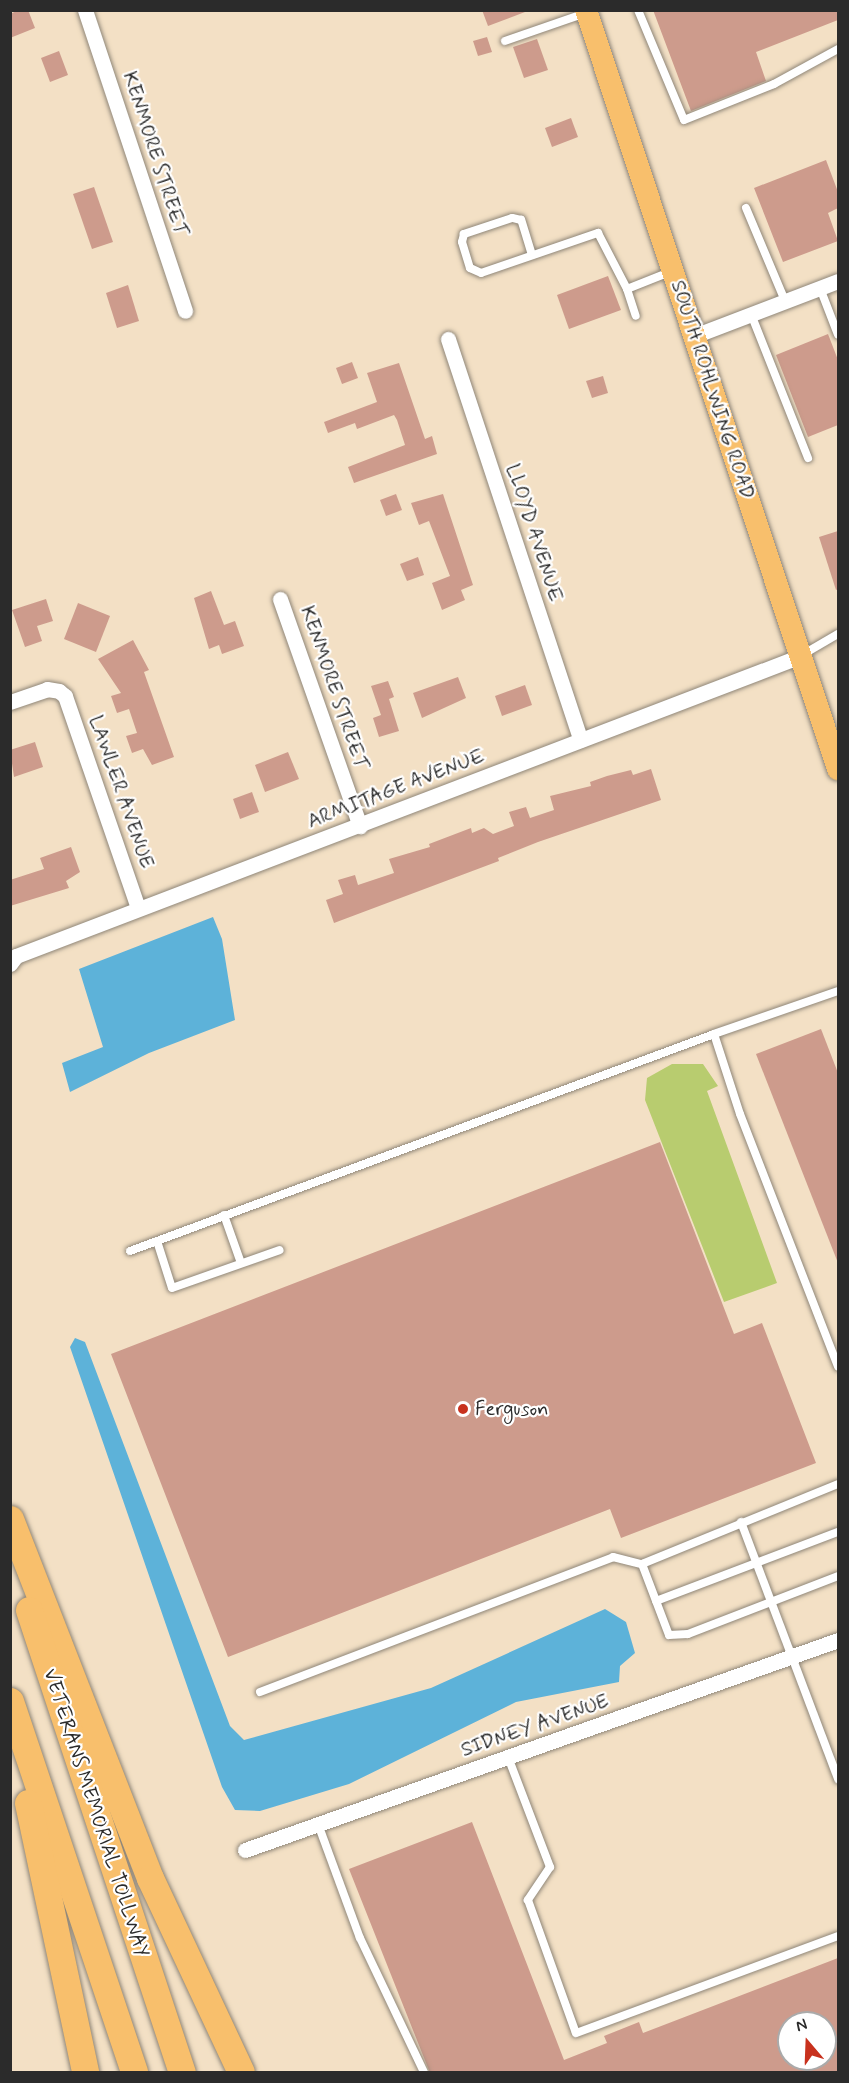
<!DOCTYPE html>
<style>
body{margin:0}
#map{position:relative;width:849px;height:2083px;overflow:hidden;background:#f3e0c5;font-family:Mynerve,sans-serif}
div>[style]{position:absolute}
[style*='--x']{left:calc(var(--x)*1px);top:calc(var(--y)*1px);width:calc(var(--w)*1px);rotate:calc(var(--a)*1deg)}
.green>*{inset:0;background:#b8cc6f}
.water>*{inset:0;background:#5db2d9}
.building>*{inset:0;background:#cd9b8c}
.roads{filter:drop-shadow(0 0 2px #8f8678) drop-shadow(0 0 2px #8f8678)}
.service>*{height:8px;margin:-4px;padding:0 4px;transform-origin:4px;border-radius:4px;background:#fff}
.minor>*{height:15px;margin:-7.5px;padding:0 7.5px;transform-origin:7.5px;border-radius:7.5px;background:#fff}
.primary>*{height:22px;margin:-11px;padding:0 11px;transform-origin:11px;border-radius:11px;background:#f8bf6c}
.motorway>*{height:27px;margin:-13.5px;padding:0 13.5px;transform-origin:13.5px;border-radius:13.5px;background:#f8bf6c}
.dots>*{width:16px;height:16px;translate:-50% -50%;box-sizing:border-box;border:3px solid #fff;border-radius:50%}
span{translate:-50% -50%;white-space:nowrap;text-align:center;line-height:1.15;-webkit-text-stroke:4.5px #fff;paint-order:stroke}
.street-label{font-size:20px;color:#2b2b2b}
.poi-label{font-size:20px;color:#2b2b2b}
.left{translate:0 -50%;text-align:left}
.frame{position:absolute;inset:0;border:12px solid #2b2b2b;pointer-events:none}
.north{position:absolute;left:777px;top:2011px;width:60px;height:60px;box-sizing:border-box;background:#fff;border:2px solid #aaa;border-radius:50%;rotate:341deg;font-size:16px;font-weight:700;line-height:24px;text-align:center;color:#2b2b2b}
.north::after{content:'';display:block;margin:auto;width:21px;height:27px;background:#c8321e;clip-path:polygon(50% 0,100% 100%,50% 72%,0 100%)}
</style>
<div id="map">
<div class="green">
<i style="clip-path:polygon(672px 1064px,703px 1064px,718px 1086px,707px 1091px,777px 1283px,724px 1302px,645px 1100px,647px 1078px)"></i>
</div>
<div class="water">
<i style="clip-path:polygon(213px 917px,222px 939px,235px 1020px,149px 1053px,70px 1092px,62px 1063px,103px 1047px,79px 969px)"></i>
<i style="clip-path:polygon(75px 1338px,85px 1342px,230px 1726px,244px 1740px,431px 1688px,605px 1609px,626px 1622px,635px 1653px,620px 1666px,619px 1682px,516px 1702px,349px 1784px,260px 1811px,235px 1810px,222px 1787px,70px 1347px)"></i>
</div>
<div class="building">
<i style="clip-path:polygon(19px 10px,28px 10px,35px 28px,10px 38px,10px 14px)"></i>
<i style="clip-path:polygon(482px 10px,525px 10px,525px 12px,488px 26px)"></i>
<i style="clip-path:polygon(653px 10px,838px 10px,838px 20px,756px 52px,766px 81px,691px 111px)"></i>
<i style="clip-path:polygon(487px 37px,492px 52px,478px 56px,473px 41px)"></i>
<i style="clip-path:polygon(537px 39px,548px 70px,524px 78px,513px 47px)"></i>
<i style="clip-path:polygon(59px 51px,68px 75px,50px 82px,41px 58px)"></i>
<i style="clip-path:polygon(571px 118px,578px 137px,552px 147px,545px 128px)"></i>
<i style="clip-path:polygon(826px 160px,838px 192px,838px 208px,828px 213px,838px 241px,783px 262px,754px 188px)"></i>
<i style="clip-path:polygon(94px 187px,113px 242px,92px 249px,73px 194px)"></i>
<i style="clip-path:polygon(608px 276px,621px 310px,569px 329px,557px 295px)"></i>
<i style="clip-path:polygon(128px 285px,139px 321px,117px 328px,106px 293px)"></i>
<i style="clip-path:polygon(828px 334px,838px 360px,838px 425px,808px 437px,776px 355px)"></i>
<i style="clip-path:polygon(352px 362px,358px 378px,342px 384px,336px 368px)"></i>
<i style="clip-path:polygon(399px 363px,425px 439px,432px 436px,437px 454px,354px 483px,348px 467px,405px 445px,397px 420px,394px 415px,357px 429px,355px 423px,328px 433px,324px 422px,377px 402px,367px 373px)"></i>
<i style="clip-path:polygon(603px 376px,608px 393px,592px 398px,586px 381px)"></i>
<i style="clip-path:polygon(396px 494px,402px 510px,386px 516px,380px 500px)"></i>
<i style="clip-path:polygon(443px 494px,473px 585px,461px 590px,465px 600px,442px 610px,432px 583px,450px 576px,429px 521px,419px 525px,411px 503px)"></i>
<i style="clip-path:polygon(838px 531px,838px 589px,836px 590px,819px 537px)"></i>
<i style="clip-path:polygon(418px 557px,424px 575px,407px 581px,400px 564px)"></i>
<i style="clip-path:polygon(211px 591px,224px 625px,235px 621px,244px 646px,222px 654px,219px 645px,209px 649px,194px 598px)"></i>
<i style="clip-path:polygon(46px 599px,53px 621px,37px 626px,42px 641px,25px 647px,12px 610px)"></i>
<i style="clip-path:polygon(78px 603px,110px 616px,96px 652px,64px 639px)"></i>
<i style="clip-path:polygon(133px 640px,149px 670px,144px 672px,174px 757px,152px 765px,143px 749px,132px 753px,126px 736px,137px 733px,129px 709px,117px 713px,111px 696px,121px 693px,98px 659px)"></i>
<i style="clip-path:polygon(458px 677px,466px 698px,422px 718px,413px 693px)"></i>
<i style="clip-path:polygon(388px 681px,394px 697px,389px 699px,399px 731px,379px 737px,373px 718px,381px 715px,371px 686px)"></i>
<i style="clip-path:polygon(525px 685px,532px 705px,502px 716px,495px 696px)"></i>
<i style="clip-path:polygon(35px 742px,43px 767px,14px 777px,10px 750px)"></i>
<i style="clip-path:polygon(288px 752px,299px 779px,265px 792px,255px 765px)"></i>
<i style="clip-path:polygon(651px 769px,661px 800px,538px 842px,498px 858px,499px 861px,334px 923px,326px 900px,343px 894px,338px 880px,355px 875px,358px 885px,394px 873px,389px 859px,430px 847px,429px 844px,471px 828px,472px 833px,484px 828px,493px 834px,514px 826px,509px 812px,526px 807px,530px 818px,554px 810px,550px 796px,591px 786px,590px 782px,607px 776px,631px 770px,633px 775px)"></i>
<i style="clip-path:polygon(252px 792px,259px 812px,240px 819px,233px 799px)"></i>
<i style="clip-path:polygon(71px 847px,80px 872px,66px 881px,69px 888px,10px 906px,10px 880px,44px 869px,40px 858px)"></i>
<i style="clip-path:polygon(821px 1029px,838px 1073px,838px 1263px,756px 1054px)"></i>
<i style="clip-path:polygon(660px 1142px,734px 1334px,762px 1323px,816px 1463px,621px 1538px,610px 1509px,228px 1657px,111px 1354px)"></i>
<i style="clip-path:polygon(evenodd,472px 1822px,564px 2060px,607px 2043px,604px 2036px,639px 2022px,643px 2033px,838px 1958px,838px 2073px,430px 2073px,349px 1869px,472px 1822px,789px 2023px,825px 2023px,825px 2059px,789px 2059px,789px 2023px)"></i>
</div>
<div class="roads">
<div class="service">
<i style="--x:638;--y:10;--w:119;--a:67.3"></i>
<i style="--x:684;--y:120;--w:97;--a:-21.8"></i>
<i style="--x:774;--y:84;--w:73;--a:-28.7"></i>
<i style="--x:505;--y:41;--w:86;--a:-19.1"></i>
<i style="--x:746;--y:208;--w:101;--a:67.2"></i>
<i style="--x:532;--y:255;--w:37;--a:-107"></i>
<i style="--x:521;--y:220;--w:9;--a:-167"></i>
<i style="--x:512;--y:218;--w:51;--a:161.6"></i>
<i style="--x:464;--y:234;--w:8;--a:104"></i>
<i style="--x:462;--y:242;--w:27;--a:73"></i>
<i style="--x:470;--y:268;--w:12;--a:24"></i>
<i style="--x:481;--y:273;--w:124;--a:-18.9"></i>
<i style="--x:598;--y:233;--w:63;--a:62.6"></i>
<i style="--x:627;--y:289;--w:46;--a:-21.6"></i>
<i style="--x:820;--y:288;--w:50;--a:69"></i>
<i style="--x:627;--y:289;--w:28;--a:72"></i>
<i style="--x:751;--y:314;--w:155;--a:68.4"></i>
<i style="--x:802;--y:655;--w:42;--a:-30.3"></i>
<i style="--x:838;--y:991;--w:131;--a:160.9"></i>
<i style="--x:714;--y:1034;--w:84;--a:72"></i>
<i style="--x:740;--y:1114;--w:271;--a:68.8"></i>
<i style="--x:224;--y:1215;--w:51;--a:70.5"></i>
<i style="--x:157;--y:1241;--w:49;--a:72.3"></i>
<i style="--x:172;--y:1288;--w:114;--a:-19.4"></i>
<i style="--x:130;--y:1251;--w:623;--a:-20.38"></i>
<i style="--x:741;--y:1522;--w:275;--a:69.3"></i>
<i style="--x:642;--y:1564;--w:76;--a:69.2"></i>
<i style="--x:669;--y:1635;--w:19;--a:-3"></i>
<i style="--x:688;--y:1634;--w:161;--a:-21.1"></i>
<i style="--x:656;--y:1601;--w:195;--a:-20.8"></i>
<i style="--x:260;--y:1692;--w:378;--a:-20.9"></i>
<i style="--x:613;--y:1557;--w:30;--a:14"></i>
<i style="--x:642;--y:1564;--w:212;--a:-22.2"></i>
<i style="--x:508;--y:1757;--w:118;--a:69.1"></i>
<i style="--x:550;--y:1867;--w:40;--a:124"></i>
<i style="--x:528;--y:1900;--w:141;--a:70.2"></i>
<i style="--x:576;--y:2033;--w:279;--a:-20.3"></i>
<i style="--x:318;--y:1824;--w:121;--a:69.8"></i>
<i style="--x:360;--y:1938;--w:148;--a:64.5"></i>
</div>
<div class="minor">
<i style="--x:85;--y:10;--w:317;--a:71.6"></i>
<i style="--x:694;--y:336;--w:154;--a:-20.9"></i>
<i style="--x:448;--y:339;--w:422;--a:71.7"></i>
<i style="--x:280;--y:599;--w:241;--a:70.6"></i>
<i style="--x:10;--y:702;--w:39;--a:-19"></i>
<i style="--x:47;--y:689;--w:12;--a:9"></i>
<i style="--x:59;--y:691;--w:8;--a:40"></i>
<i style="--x:65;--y:696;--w:224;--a:71"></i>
<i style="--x:10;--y:964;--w:10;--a:-53"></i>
<i style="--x:16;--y:956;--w:840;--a:-20.92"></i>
<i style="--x:245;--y:1850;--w:629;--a:-19.5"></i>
</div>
<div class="primary">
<i style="--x:586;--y:10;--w:800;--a:71.63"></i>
</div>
<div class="motorway">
<i style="--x:10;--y:1519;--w:385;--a:68.7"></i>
<i style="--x:150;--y:1878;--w:214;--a:64.9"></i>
<i style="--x:29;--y:1610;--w:487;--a:71.7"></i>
<i style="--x:10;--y:1701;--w:391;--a:71.5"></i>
<i style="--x:28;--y:1803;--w:275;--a:78"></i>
</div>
</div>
<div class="dots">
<i style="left:463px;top:1409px;background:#c8321e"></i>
</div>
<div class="street-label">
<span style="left:155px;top:154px;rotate:72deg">KENMORE STREET</span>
<span style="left:712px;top:390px;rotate:72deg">SOUTH ROHLWING ROAD</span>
<span style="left:534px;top:533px;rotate:72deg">LLOYD AVENUE</span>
<span style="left:334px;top:688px;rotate:71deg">KENMORE STREET</span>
<span style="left:396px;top:789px;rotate:-21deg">ARMITAGE AVENUE</span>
<span style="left:121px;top:792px;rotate:71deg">LAWLER AVENUE</span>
<span style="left:535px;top:1726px;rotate:-19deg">SIDNEY AVENUE</span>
<span style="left:96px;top:1813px;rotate:72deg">VETERANS MEMORIAL TOLLWAY</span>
</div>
<div class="poi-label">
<span class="left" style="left:475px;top:1409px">Ferguson</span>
</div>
<div class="frame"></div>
<div class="north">N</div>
</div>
